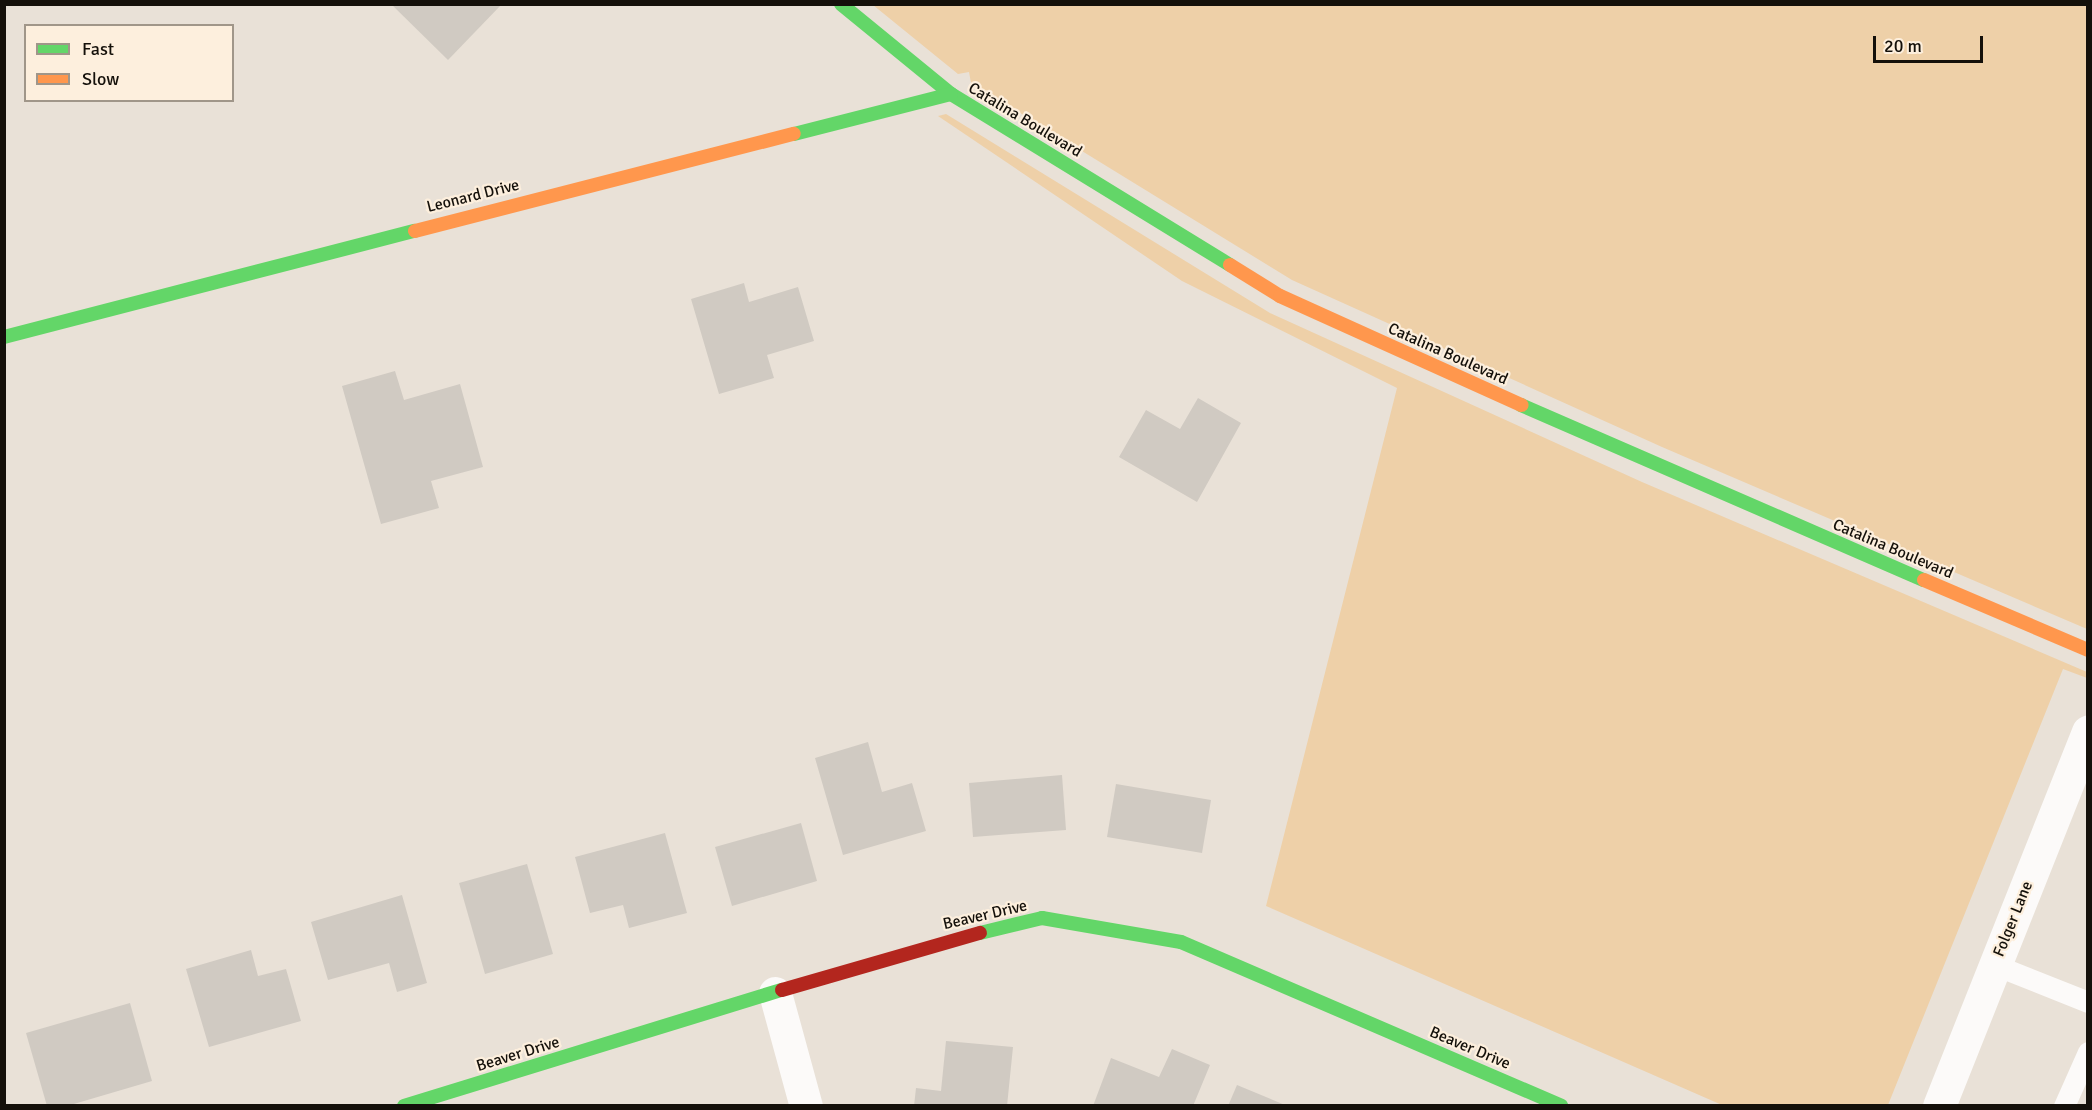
<!DOCTYPE html>
<style>
body{margin:0}
#map{position:relative;width:2092px;height:1110px;overflow:hidden;background:#e9e1d7;font-family:Signika,sans-serif}
div>[style]{position:absolute}
[style*='--x']{left:calc(var(--x)*1px);top:calc(var(--y)*1px);width:calc(var(--w)*1px);rotate:calc(var(--a)*1deg)}
.green>*{inset:0;background:#eed0a8}
.building>*{inset:0;background:#d0cac2}
.lane>*{height:21px;margin:-10.5px;padding:0 10.5px;transform-origin:10.5px;border-radius:10.5px;background:#fcfaf9}
.street>*{height:33px;margin:-16.5px;padding:0 16.5px;transform-origin:16.5px;border-radius:16.5px;background:#fcfaf9}
.fast>*{height:14px;margin:-7px;padding:0 7px;transform-origin:7px;border-radius:7px;background:#63d668}
.slow>*{height:14px;margin:-7px;padding:0 7px;transform-origin:7px;border-radius:7px;background:#ff974d}
.jam>*{height:14px;margin:-7px;padding:0 7px;transform-origin:7px;border-radius:7px;background:#b3261e}
span{translate:-50% -50%;white-space:nowrap;text-align:center;line-height:1.15;-webkit-text-stroke:4.5px #fdefdd;paint-order:stroke}
.street-label{font-size:16px;color:#14100a}
.frame{position:absolute;inset:0;border:6px solid #14100a;pointer-events:none}
.legend{position:absolute;left:24px;top:24px;width:210px;height:78px;box-sizing:border-box;background:#fdefdd;border:2px solid #a09689;margin:0;padding:8px 10px;list-style:none;font-size:18px;color:#14100a}
.legend li{display:flex;align-items:center;gap:12px;height:30px}
.legend b{width:30px;border:2px solid #a09689}
.scale{position:absolute;left:1873px;top:36px;width:110px;height:27px;box-sizing:border-box;border:3px solid #14100a;border-top:0;padding-left:8px;font-size:18px;line-height:21px;white-space:nowrap;color:#14100a;-webkit-text-stroke:4px #fdefdd;paint-order:stroke}
</style>
<div id="map">
<div class="green">
<i style="clip-path:polygon(873px 5px,2087px 5px,2087px 629px,1662px 447px,1292px 280px,971px 83px,969px 72px,958px 74px)"></i>
<i style="clip-path:polygon(946px 114px,1270px 313px,1642px 482px,2087px 672px,2087px 678px,2063px 669px,1888px 1105px,1722px 1105px,1266px 906px,1397px 388px,1182px 281px,938px 116px)"></i>
</div>
<div class="building">
<i style="clip-path:polygon(391px 4px,502px 4px,448px 60px)"></i>
<i style="clip-path:polygon(744px 283px,749px 302px,798px 287px,814px 341px,767px 355px,774px 378px,719px 394px,691px 299px)"></i>
<i style="clip-path:polygon(395px 371px,404px 400px,460px 384px,483px 467px,431px 481px,439px 508px,381px 524px,342px 386px)"></i>
<i style="clip-path:polygon(1198px 398px,1241px 423px,1197px 502px,1119px 457px,1146px 410px,1180px 429px)"></i>
<i style="clip-path:polygon(868px 742px,882px 792px,912px 783px,926px 831px,843px 855px,815px 758px)"></i>
<i style="clip-path:polygon(1062px 775px,1066px 830px,973px 837px,969px 783px)"></i>
<i style="clip-path:polygon(1116px 784px,1211px 800px,1202px 853px,1107px 837px)"></i>
<i style="clip-path:polygon(801px 823px,817px 881px,732px 906px,715px 847px)"></i>
<i style="clip-path:polygon(665px 833px,687px 913px,629px 928px,623px 905px,590px 913px,575px 857px)"></i>
<i style="clip-path:polygon(527px 864px,553px 954px,485px 974px,459px 883px)"></i>
<i style="clip-path:polygon(402px 895px,427px 983px,397px 992px,389px 963px,328px 980px,311px 922px)"></i>
<i style="clip-path:polygon(251px 950px,258px 976px,286px 969px,301px 1021px,209px 1047px,186px 969px)"></i>
<i style="clip-path:polygon(130px 1003px,152px 1081px,67px 1106px,47px 1106px,26px 1033px)"></i>
<i style="clip-path:polygon(946px 1041px,1013px 1047px,1007px 1106px,914px 1106px,916px 1088px,941px 1091px)"></i>
<i style="clip-path:polygon(1172px 1049px,1210px 1065px,1193px 1106px,1093px 1106px,1111px 1058px,1159px 1077px)"></i>
<i style="clip-path:polygon(1237px 1085px,1285px 1105px,1285px 1106px,1228px 1106px)"></i>
</div>
<div class="lane">
<i style="--x:1995;--y:965;--w:100;--a:21.7"></i>
<i style="--x:2064;--y:1106;--w:59;--a:-66"></i>
</div>
<div class="street">
<i style="--x:775;--y:993;--w:117;--a:74.7"></i>
<i style="--x:1939;--y:1106;--w:403;--a:-68.3"></i>
</div>
<div class="fast">
<i style="--x:841;--y:4;--w:142;--a:39.3"></i>
<i style="--x:951;--y:94;--w:327;--a:31.5"></i>
<i style="--x:794;--y:134;--w:162;--a:-14.3"></i>
<i style="--x:4;--y:337;--w:424;--a:-14.5"></i>
<i style="--x:1521;--y:405;--w:439;--a:23.5"></i>
<i style="--x:980;--y:933;--w:64;--a:-13.6"></i>
<i style="--x:1042;--y:918;--w:141;--a:9.8"></i>
<i style="--x:1181;--y:942;--w:414;--a:23.3"></i>
<i style="--x:404;--y:1106;--w:395;--a:-17.1"></i>
</div>
<div class="slow">
<i style="--x:415;--y:231;--w:391;--a:-14.4"></i>
<i style="--x:1230;--y:265;--w:59;--a:31.8"></i>
<i style="--x:1280;--y:296;--w:265;--a:24.3"></i>
<i style="--x:1924;--y:580;--w:178;--a:23.1"></i>
</div>
<div class="jam">
<i style="--x:782;--y:990;--w:206;--a:-16.1"></i>
</div>
<div class="street-label">
<span style="left:1025px;top:120px;rotate:31deg">Catalina Boulevard</span>
<span style="left:473px;top:196px;rotate:-14deg">Leonard Drive</span>
<span style="left:1448px;top:354px;rotate:24deg">Catalina Boulevard</span>
<span style="left:1893px;top:549px;rotate:23deg">Catalina Boulevard</span>
<span style="left:985px;top:915px;rotate:-13deg">Beaver Drive</span>
<span style="left:2013px;top:919px;rotate:-68deg">Folger Lane</span>
<span style="left:1470px;top:1048px;rotate:23deg">Beaver Drive</span>
<span style="left:518px;top:1054px;rotate:-17deg">Beaver Drive</span>
</div>
<div class="frame"></div>
<ul class="legend">
<li><b style="height:8px;background:#63d668"></b>Fast</li>
<li><b style="height:8px;background:#ff974d"></b>Slow</li>
</ul>
<div class="scale">20 m</div>
</div>
